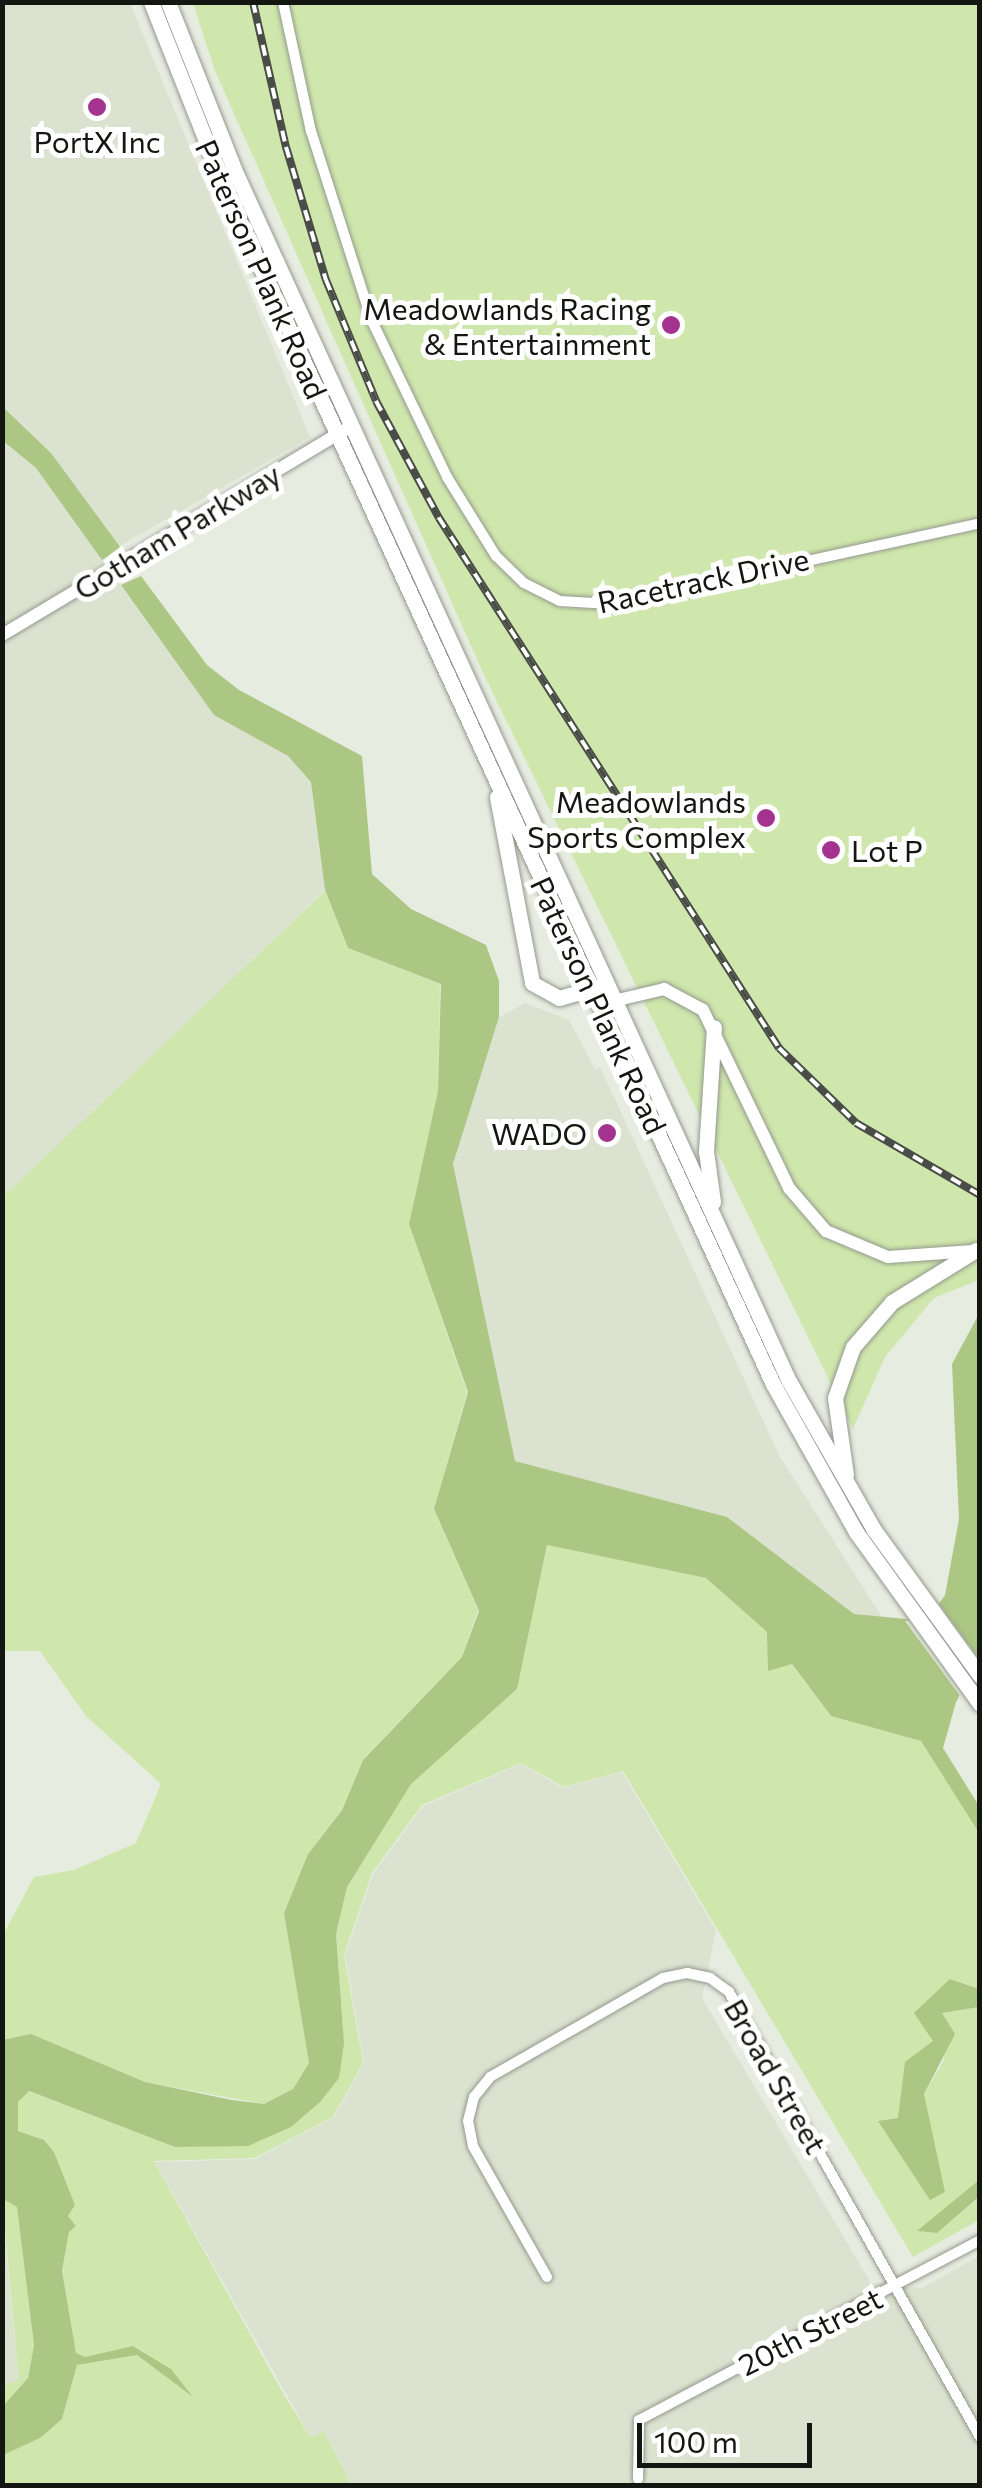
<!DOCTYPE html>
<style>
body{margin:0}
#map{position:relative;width:982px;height:2488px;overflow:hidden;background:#e7ece1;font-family:Commissioner,sans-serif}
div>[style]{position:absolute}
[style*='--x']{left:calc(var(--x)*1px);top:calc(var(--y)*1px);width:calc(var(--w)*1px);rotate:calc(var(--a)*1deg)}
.built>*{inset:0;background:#dbe3d0}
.green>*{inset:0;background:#cfe7ac}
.water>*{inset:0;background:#acc683}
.pier>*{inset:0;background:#e7ece1}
.roads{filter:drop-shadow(0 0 2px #94998e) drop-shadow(0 0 2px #94998e)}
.minor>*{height:10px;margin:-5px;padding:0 5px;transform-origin:5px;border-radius:5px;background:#fff}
.tertiary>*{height:12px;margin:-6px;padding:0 6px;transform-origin:6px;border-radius:6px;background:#fff}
.primary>*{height:15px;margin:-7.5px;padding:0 7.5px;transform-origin:7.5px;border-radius:7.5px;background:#fff}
.rail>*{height:8px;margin-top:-4px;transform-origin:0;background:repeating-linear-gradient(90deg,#fff 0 11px,#4a4c47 0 22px);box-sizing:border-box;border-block:2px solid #4a4c47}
.dots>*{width:28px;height:28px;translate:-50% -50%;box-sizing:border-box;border:5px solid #fff;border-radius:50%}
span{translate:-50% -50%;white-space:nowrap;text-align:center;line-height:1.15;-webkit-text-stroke:10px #fff;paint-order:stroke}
.poi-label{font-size:30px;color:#141612}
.right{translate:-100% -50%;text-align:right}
.left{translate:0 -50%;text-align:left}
.street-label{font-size:30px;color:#141612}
.frame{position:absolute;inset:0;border:5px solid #141612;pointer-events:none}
.scale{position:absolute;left:637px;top:2423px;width:175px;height:45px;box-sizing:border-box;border:5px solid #141612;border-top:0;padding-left:12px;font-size:30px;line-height:35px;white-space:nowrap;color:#141612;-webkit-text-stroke:8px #fff;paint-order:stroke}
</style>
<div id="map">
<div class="built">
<i style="clip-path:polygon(2px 3px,130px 3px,310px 437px,120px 546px,51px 453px,3px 406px)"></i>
<i style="clip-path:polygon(2px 441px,36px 468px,214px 715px,288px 756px,311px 782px,325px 890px,3px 1201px)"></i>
<i style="clip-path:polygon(525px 1003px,569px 1020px,595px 1069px,600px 1067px,779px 1455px,882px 1617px,854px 1614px,727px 1517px,515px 1461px,453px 1164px,499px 1017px)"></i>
<i style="clip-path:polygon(521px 1764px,563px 1788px,622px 1772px,716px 1930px,702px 1998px,871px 2283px,922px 2288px,979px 2256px,979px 2485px,351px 2485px,325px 2432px,311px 2438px,155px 2162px,255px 2159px,334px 2117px,364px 2063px,345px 1955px,373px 1874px,423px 1806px)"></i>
<i style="clip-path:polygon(2px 2209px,19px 2379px,3px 2386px,2px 2386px)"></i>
</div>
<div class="green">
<i style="clip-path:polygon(193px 3px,979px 3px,979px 1280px,934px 1298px,885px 1357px,853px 1429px,484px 675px,215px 71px)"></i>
<i style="clip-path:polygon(325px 891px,348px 948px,440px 984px,438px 1091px,409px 1224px,467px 1392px,434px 1510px,478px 1610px,462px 1657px,363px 1759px,342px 1809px,308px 1854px,284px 1913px,309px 2063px,293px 2089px,264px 2104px,145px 2082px,31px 2034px,3px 2040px,3px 1935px,34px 1877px,74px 1870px,136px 1843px,161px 1784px,86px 1716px,40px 1651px,3px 1651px,3px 1197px)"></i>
<i style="clip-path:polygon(547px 1545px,706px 1578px,767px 1632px,831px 1716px,921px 1741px,979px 1833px,979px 1989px,950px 1979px,933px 2041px,898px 2118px,878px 2121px,928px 2121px,924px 2094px,944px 2060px,941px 2013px,979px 2007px,979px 2180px,918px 2231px,937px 2233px,979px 2198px,979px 2220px,913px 2257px,623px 1771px,564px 1787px,521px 1763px,422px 1805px,372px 1873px,344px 1955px,363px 2063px,333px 2117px,254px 2158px,154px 2161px,284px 2395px,311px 2438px,324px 2431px,351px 2485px,3px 2485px,2px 2455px,40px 2438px,62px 2419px,77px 2365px,137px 2355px,192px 2396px,171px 2369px,134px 2346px,85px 2357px,76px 2353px,62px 2271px,69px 2232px,76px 2226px,68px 2216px,75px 2205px,54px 2152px,44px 2140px,18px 2131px,18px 2102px,28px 2091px,175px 2147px,248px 2145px,344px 2043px,336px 1934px,347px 1887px,410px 1784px,517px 1689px)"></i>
<i style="clip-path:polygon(2px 2199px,17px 2206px,34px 2345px,28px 2378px,3px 2406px,3px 2386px,19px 2379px)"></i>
</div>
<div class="water">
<i style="clip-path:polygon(2px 406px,51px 453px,121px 548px,102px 560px,36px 468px,3px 441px)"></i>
<i style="clip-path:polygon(141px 576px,207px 665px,239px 690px,362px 756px,372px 874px,411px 909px,486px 945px,499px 981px,499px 1017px,453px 1164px,515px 1461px,727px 1517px,854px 1614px,927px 1621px,945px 1595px,959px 1519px,952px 1364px,979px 1314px,979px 1660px,956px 1702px,943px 1748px,979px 1806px,979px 1833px,921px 1741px,831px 1716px,792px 1664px,768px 1671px,767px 1632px,706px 1578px,547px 1545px,517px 1689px,411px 1784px,347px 1887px,336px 1934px,344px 2043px,339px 2078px,320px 2102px,291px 2127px,248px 2146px,175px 2147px,29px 2091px,18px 2102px,18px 2131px,44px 2140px,54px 2152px,75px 2205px,68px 2216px,76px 2226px,69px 2232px,62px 2271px,76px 2353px,85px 2357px,133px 2346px,171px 2369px,193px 2397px,137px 2355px,77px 2365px,62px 2419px,40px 2438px,3px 2455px,3px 2406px,28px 2378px,34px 2345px,17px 2207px,3px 2199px,2px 2040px,31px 2034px,145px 2082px,232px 2100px,264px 2104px,293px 2089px,309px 2063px,284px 1913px,308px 1854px,342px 1810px,363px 1760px,462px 1657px,479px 1611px,434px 1509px,468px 1392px,409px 1224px,438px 1091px,441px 984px,348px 948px,325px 890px,311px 782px,288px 756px,214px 715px,121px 585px)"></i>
<i style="clip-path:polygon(950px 1979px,979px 1989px,979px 2007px,942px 2013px,955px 2034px,924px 2094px,945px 2192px,930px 2200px,878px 2121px,898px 2118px,905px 2062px,933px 2041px,914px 2013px)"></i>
<i style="clip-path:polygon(979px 2180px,979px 2197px,937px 2233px,917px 2231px)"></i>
</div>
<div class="pier">
<i style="clip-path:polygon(936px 1600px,979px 1659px,963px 1700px,905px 1621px,924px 1616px)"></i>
</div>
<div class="roads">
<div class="minor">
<i style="--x:283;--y:2;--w:132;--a:77.8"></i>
<i style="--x:311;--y:131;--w:200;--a:72.2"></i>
<i style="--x:372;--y:321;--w:173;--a:64.3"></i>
<i style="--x:447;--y:477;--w:93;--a:58.2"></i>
<i style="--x:496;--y:556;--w:39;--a:44"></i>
<i style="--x:524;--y:583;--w:40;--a:26.6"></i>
<i style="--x:560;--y:601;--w:50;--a:3.4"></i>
<i style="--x:610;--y:604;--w:379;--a:-12.3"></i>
<i style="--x:547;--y:2277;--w:150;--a:-119.5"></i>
<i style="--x:473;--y:2146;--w:25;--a:-101"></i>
<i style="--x:468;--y:2121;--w:25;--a:-76"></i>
<i style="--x:474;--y:2097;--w:26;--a:-51"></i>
<i style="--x:490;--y:2077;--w:199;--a:-29.8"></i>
<i style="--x:663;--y:1978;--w:25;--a:-12"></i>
<i style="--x:687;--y:1973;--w:24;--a:12"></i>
<i style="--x:710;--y:1978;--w:24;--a:36"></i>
<i style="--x:729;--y:1992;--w:511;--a:60.58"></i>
<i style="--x:638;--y:2479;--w:59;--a:-89"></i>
<i style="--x:639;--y:2420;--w:386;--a:-27.8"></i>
</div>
<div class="tertiary">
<i style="--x:2;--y:635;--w:400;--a:-30.9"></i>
<i style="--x:605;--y:1003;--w:61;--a:-13.3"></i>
<i style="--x:664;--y:989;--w:44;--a:28.3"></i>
<i style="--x:703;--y:1010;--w:198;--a:64.2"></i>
<i style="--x:789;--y:1188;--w:57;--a:49.3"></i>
<i style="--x:826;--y:1231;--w:67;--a:22.8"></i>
<i style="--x:888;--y:1257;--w:85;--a:-4"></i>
</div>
<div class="primary">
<i style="--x:151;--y:2;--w:209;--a:68.4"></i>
<i style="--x:228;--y:196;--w:1307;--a:65.36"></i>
<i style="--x:773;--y:1384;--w:170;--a:60.7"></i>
<i style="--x:856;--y:1532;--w:212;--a:54.2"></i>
<i style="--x:168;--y:2;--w:180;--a:68.4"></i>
<i style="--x:234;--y:169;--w:1333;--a:65.4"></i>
<i style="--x:789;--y:1381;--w:172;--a:60.3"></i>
<i style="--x:874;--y:1530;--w:180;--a:54"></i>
<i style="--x:497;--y:797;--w:189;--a:79.3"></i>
<i style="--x:532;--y:983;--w:31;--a:29"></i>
<i style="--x:559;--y:998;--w:41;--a:-15.8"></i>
<i style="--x:713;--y:1202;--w:51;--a:-97.8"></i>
<i style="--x:706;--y:1151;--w:124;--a:-86.3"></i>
<i style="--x:846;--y:1475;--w:78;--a:-98.1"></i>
<i style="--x:835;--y:1398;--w:54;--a:-70.6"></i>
<i style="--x:853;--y:1347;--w:60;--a:-49.1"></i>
<i style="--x:892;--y:1302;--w:99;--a:-31.8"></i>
</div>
</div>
<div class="rail">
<i style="--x:253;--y:2;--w:149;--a:77.2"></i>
<i style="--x:286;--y:147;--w:139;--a:73.3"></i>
<i style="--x:326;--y:280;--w:131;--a:67.5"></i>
<i style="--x:376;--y:401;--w:133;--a:61.7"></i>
<i style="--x:439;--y:518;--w:630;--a:57.32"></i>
<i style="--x:779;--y:1048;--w:107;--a:44.2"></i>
<i style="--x:856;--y:1123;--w:143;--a:30.1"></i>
</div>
<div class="dots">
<i style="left:97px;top:107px;background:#a43390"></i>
<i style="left:671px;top:325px;background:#a43390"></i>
<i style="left:766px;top:818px;background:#a43390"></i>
<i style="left:831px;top:850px;background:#a43390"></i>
<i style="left:607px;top:1133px;background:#a43390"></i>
</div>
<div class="poi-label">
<span style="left:97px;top:141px">PortX Inc</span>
<span class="right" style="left:651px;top:325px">Meadowlands Racing<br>&amp; Entertainment</span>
<span class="right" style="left:746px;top:818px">Meadowlands<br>Sports Complex</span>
<span class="left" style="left:851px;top:850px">Lot P</span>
<span class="right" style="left:587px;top:1133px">WADO</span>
</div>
<div class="street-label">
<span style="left:262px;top:269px;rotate:66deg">Paterson Plank Road</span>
<span style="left:177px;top:531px;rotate:-31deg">Gotham Parkway</span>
<span style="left:703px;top:580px;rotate:-12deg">Racetrack Drive</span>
<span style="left:599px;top:1005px;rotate:65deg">Paterson Plank Road</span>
<span style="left:776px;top:2076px;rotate:60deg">Broad Street</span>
<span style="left:810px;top:2331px;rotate:-27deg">20th Street</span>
</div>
<div class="frame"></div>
<div class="scale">100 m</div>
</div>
